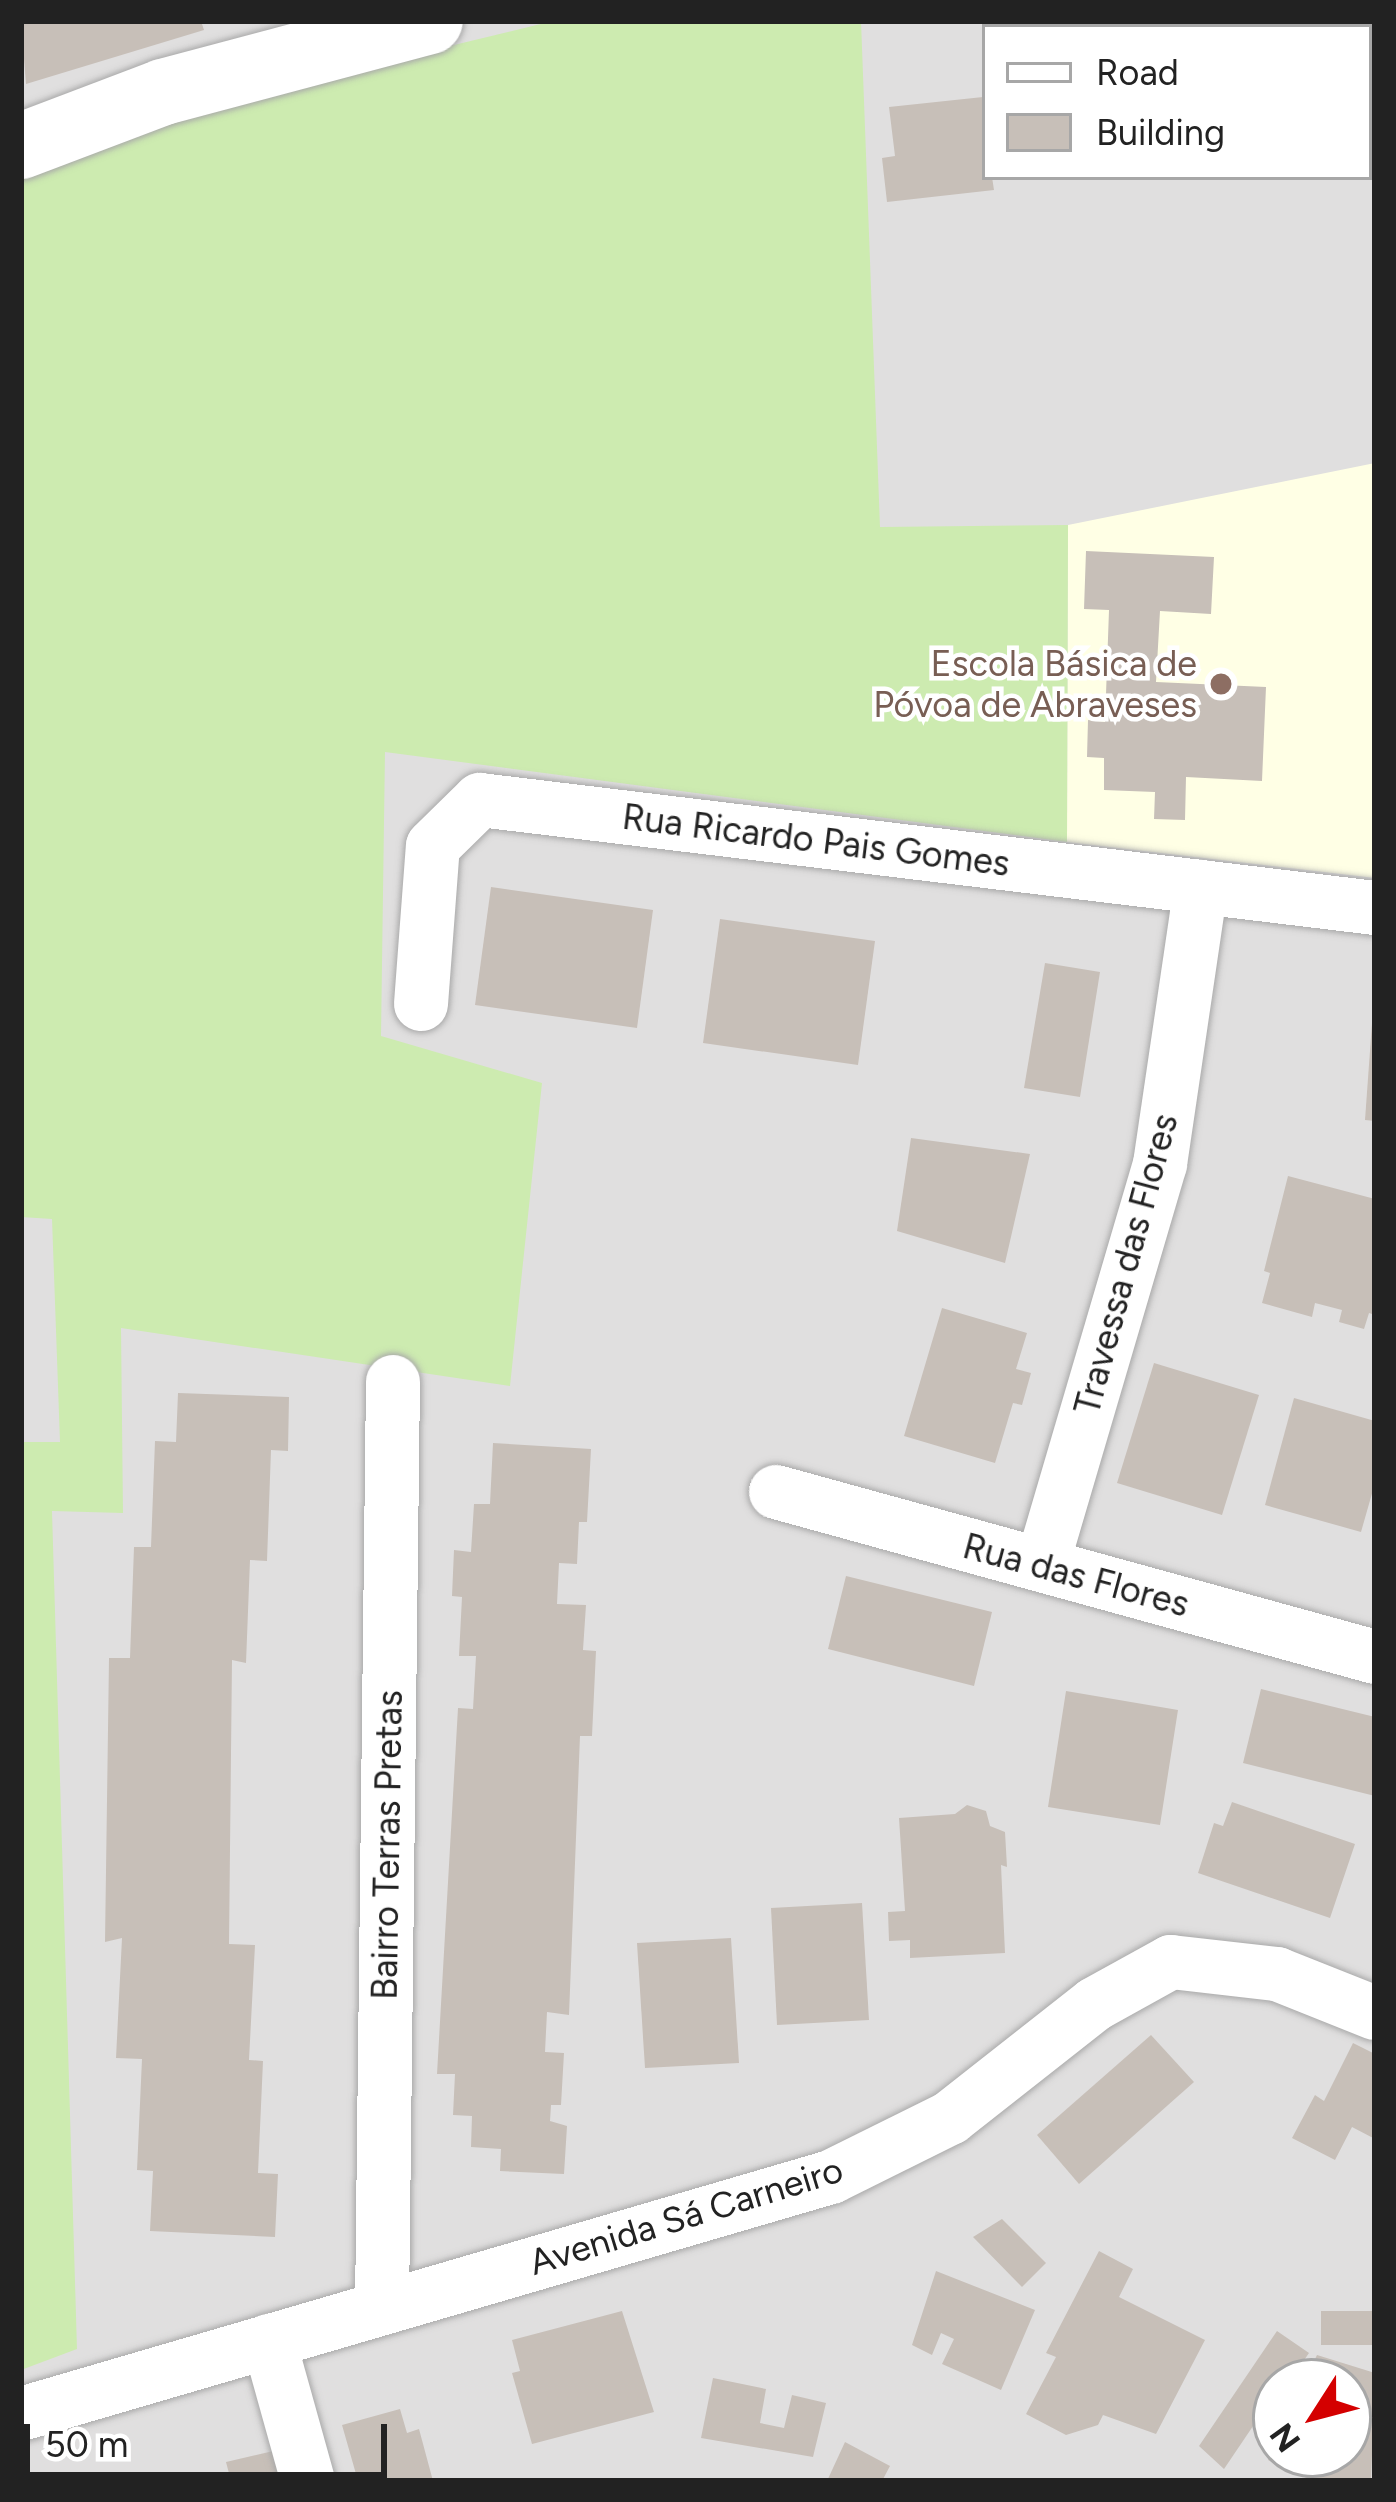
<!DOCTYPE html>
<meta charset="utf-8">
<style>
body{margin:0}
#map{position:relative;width:1396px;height:2502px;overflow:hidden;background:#f2efe9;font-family:Figtree,sans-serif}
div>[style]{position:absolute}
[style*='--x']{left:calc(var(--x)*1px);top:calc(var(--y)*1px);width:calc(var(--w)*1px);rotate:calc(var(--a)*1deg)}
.residential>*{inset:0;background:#e0dfdf}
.education>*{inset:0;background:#ffffe5}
.grass>*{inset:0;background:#cdebb0}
.building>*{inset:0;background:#c7bfb8}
.roads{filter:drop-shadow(0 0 3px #a9a9a9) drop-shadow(0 0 3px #a9a9a9)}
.minor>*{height:54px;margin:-27px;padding:0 27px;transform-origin:27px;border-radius:27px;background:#fff}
.tertiary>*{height:66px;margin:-33px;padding:0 33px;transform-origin:33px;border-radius:33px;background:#fff}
.dots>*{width:33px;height:33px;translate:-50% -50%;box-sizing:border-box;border:6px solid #fff;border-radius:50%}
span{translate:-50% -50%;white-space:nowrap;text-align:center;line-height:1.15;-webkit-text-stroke:9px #fff;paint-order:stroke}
.education-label{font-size:36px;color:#785e54}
.right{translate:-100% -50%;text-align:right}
.street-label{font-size:36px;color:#222}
.frame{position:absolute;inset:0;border:24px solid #222;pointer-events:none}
.legend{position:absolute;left:982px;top:24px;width:390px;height:156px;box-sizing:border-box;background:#fff;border:3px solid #a7a7a7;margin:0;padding:15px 21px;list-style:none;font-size:36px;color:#222}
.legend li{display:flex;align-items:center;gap:24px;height:60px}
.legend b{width:60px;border:3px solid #a7a7a7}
.north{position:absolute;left:1252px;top:2358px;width:120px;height:120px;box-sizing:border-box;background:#fff;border:3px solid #a7a7a7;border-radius:50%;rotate:234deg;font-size:33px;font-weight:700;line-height:48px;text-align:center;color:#222}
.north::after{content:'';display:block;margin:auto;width:42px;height:54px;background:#d40000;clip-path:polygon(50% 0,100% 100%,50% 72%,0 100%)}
.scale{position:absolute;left:24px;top:2424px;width:363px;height:54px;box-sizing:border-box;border:6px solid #222;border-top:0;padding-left:15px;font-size:36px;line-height:42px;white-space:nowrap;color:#222;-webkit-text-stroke:9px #fff;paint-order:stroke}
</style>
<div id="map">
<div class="residential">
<i style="clip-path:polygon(evenodd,21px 21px,1375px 21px,1375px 2481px,21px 2481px,21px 21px,985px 27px,1369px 27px,1369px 177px,985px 177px,985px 27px,21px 21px,1276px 2382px,1348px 2382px,1348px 2454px,1276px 2454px,1276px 2382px)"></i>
</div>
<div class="education">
<i style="clip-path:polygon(1375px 463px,1375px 878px,1067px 842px,1068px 525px)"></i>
</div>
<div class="grass">
<i style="clip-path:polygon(553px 21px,861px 21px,880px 527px,1068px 525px,1067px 842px,385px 752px,381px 1036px,542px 1083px,510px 1386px,121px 1328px,123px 1513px,52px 1511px,77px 2349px,21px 2370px,21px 1442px,60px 1442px,52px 1219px,21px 1217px,21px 171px,185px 110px)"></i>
</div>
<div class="building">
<i style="clip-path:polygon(21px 21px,201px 21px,204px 30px,26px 84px)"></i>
<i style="clip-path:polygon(1224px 21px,1349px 21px,1351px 27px,1226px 27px)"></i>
<i style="clip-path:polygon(983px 97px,985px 177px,992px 177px,994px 190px,887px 202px,882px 158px,895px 156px,889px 107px)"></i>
<i style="clip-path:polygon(1086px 551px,1214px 557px,1211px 614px,1160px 611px,1156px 682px,1266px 687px,1262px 781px,1186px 777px,1185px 820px,1154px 819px,1155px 792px,1104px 790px,1104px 758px,1087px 757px,1088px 720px,1105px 722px,1109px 610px,1084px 609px)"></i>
<i style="clip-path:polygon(491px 887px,653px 910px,637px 1028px,475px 1005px)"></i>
<i style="clip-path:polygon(720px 919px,875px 941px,858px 1065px,703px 1043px)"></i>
<i style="clip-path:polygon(1045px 963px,1100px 972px,1080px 1097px,1024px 1088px)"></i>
<i style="clip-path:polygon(1372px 1023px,1375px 1023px,1375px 1121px,1365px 1120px)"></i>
<i style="clip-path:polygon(911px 1138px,1030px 1154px,1005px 1263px,897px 1231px)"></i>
<i style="clip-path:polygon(1288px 1176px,1375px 1199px,1375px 1315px,1369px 1313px,1364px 1329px,1339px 1322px,1342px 1310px,1315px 1303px,1312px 1317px,1262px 1303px,1270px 1273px,1264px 1271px)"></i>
<i style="clip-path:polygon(942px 1308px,1027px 1333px,1016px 1369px,1031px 1373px,1022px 1405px,1013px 1403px,995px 1463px,904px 1436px)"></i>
<i style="clip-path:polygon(1154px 1363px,1259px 1395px,1222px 1515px,1117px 1483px)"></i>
<i style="clip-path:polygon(178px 1393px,289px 1397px,288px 1451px,271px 1450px,267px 1561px,250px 1560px,246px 1663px,232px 1660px,229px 1944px,255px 1945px,249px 2060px,263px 2061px,258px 2173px,278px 2174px,275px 2237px,150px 2231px,153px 2171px,137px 2170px,142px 2059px,116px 2058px,122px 1938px,105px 1942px,109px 1658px,130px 1658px,134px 1547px,151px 1547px,155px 1441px,176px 1442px)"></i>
<i style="clip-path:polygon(1294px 1398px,1375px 1421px,1375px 1483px,1361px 1532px,1265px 1505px)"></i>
<i style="clip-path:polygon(493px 1443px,591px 1449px,587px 1522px,579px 1522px,577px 1564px,559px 1563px,557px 1604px,586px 1605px,583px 1650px,596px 1651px,592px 1736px,580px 1736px,569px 2015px,547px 2012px,545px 2052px,564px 2053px,561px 2105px,551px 2105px,550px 2121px,567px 2126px,564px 2174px,500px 2171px,501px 2149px,471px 2147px,472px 2116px,453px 2115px,455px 2074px,437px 2074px,458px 1708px,473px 1709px,476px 1656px,459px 1656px,462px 1597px,452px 1596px,454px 1550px,471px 1552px,474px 1504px,490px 1504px)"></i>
<i style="clip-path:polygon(846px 1576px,992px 1612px,974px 1686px,828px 1649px)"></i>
<i style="clip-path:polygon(1261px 1689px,1375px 1717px,1375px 1796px,1243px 1763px)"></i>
<i style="clip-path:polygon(1066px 1691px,1178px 1710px,1160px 1825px,1048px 1807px)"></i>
<i style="clip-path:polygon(1232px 1802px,1355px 1844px,1330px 1918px,1198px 1873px,1214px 1823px,1223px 1826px)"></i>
<i style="clip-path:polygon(967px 1805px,986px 1811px,990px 1826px,1005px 1832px,1007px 1867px,1001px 1865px,1005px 1953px,910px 1958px,910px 1940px,889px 1941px,888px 1912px,905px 1911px,899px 1818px,955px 1814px)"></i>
<i style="clip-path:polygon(862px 1903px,869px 2020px,777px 2025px,771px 1908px)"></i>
<i style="clip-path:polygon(731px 1938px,739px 2063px,645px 2068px,637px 1943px)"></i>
<i style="clip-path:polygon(1151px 2035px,1194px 2082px,1079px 2184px,1037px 2135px)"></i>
<i style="clip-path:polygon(1353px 2043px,1375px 2054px,1375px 2139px,1352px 2127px,1335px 2160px,1292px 2138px,1315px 2095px,1324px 2101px)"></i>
<i style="clip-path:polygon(1002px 2219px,1046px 2263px,1022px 2287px,973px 2237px)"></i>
<i style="clip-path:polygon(1099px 2251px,1133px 2269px,1119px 2297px,1205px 2340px,1156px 2434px,1103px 2415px,1098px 2425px,1066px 2435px,1026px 2414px,1056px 2357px,1046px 2353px)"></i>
<i style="clip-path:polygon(936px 2271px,1035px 2310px,1001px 2390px,942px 2364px,954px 2339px,941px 2333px,932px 2355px,912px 2345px)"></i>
<i style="clip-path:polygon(622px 2311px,654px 2412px,532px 2444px,512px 2373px,520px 2371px,512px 2340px)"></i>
<i style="clip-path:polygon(1321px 2311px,1375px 2311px,1375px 2345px,1321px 2345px)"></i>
<i style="clip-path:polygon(1277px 2331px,1309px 2353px,1289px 2382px,1276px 2382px,1276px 2392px,1224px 2469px,1199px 2446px)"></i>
<i style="clip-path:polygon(1317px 2355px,1375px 2373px,1371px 2481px,1313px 2481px,1268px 2460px,1276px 2443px,1276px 2454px,1348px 2454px,1348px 2382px,1304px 2382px)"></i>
<i style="clip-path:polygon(713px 2378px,766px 2389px,760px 2423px,784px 2428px,792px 2395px,826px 2403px,813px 2457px,701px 2438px)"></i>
<i style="clip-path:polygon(400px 2409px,407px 2433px,419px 2429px,433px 2481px,358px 2481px,342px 2425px)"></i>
<i style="clip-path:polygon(845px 2442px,890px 2466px,882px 2481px,827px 2481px)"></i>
<i style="clip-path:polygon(282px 2449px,290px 2481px,231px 2481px,226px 2462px)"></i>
</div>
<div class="roads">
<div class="minor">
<i style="--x:421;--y:1004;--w:158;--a:-85.7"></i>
<i style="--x:433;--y:846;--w:66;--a:-44.4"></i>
<i style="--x:480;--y:800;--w:901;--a:6.88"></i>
<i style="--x:776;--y:1492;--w:621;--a:15.4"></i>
<i style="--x:1042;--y:1565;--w:418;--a:-73.6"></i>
<i style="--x:1160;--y:1164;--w:280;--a:-81.6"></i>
<i style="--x:382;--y:2308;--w:926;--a:-89.32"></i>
<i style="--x:269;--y:2341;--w:145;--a:74.4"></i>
<i style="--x:21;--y:2414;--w:844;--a:-16.31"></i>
<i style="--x:831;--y:2177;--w:133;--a:-26.4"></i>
<i style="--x:950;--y:2118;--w:184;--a:-38.2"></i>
<i style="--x:1095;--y:2004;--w:87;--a:-28.9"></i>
<i style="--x:1171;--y:1962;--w:107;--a:6.5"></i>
<i style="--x:1277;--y:1974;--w:105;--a:21.7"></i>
</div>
<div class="tertiary">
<i style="--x:21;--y:146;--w:152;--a:-20.8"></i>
<i style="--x:163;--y:92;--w:276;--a:-14.9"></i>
</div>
</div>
<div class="dots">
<i style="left:1221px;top:684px;background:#8d6e63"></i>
</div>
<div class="education-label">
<span class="right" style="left:1197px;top:684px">Escola Básica de<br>Póvoa de Abraveses</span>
</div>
<div class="street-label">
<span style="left:816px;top:840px;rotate:7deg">Rua Ricardo Pais Gomes</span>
<span style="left:1126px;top:1264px;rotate:-75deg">Travessa das Flores</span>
<span style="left:1076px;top:1575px;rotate:15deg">Rua das Flores</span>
<span style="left:387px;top:1845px;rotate:-89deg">Bairro Terras Pretas</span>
<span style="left:686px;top:2216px;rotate:-17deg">Avenida Sá Carneiro</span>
</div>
<div class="frame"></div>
<ul class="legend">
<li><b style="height:15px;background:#fff"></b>Road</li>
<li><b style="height:33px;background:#c7bfb8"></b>Building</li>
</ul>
<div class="north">N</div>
<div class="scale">50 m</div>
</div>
